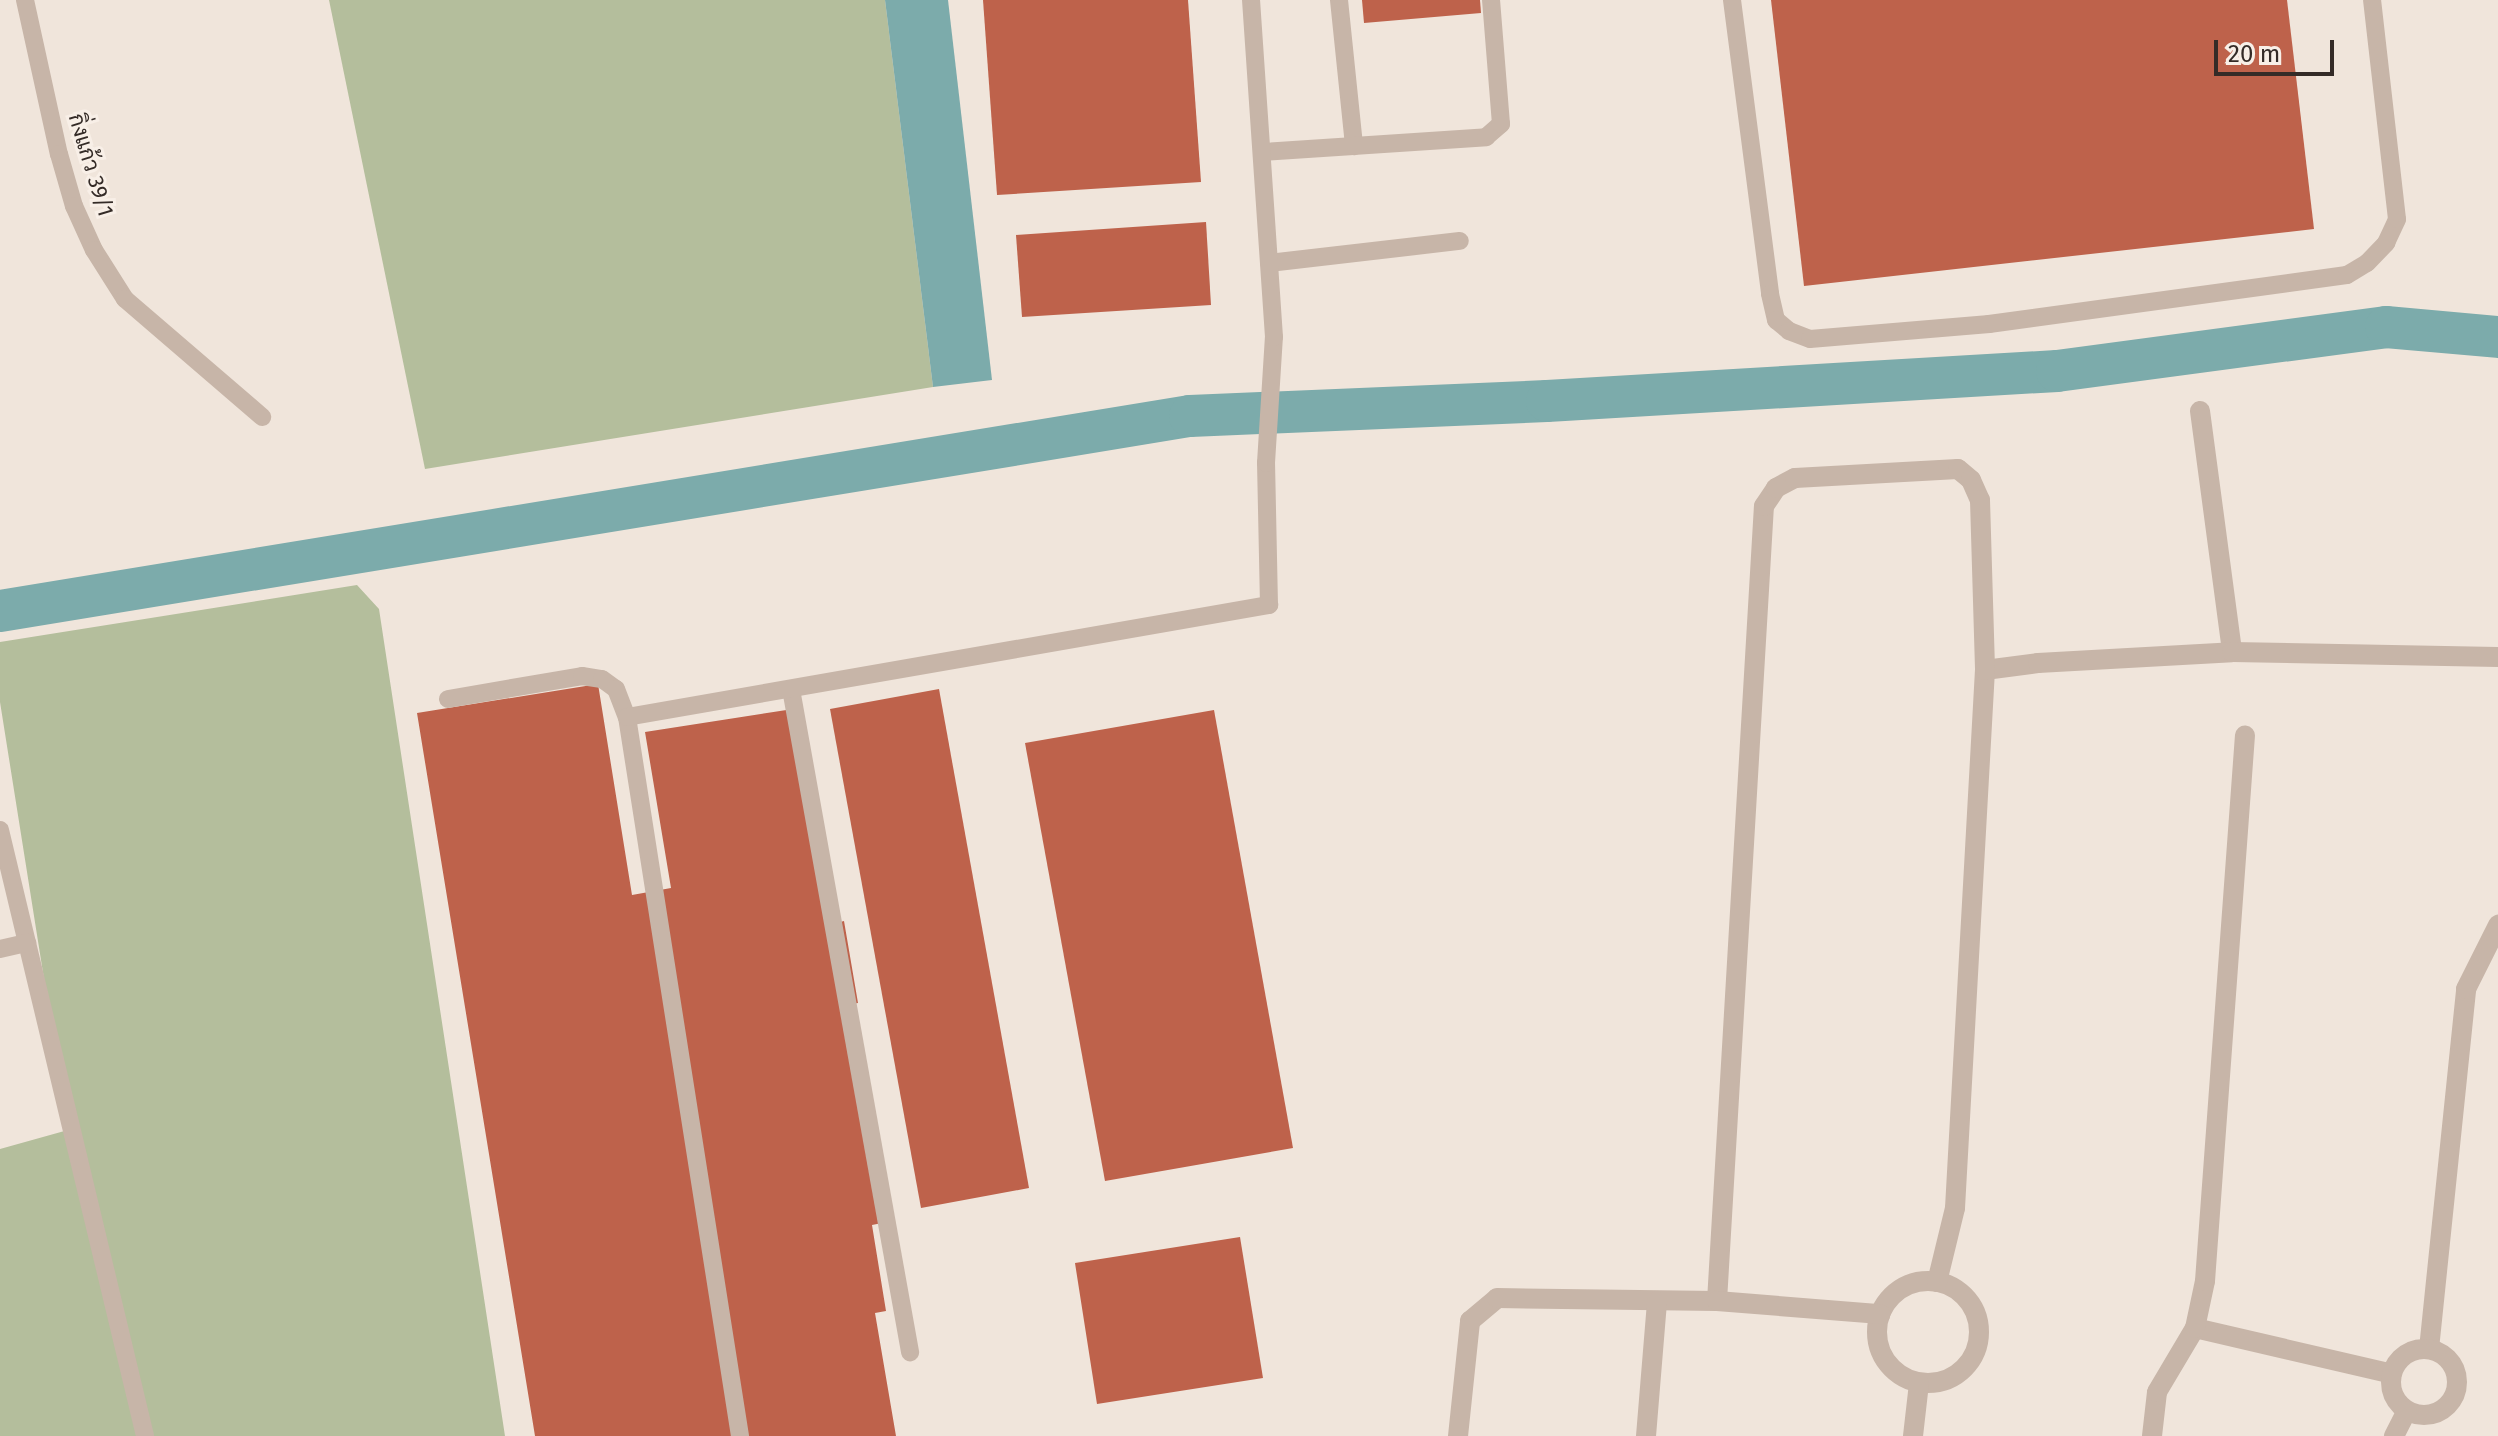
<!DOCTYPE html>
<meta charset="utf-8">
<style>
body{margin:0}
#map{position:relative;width:2498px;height:1436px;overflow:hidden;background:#f0e5db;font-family:"Fira Sans",Sarabun,sans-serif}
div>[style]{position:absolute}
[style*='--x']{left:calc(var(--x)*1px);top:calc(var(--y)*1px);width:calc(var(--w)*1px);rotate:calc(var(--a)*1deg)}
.green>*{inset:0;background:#b4be9c}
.water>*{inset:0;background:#7cabab}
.canal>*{height:42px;margin:-21px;padding:0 21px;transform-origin:21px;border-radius:21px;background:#7cabab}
.building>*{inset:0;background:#be624b}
.service>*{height:18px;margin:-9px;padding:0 9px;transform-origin:9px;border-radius:9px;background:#c7b5a8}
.minor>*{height:20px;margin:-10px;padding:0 10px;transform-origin:10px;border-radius:10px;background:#c7b5a8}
.minor>.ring{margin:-10px;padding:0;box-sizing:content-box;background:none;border:20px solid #c7b5a8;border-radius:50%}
span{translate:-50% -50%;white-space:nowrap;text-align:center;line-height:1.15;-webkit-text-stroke:6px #f8efe7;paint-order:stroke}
.street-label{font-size:22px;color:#342b27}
.scale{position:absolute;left:2214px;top:40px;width:120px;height:36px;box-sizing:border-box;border:4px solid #342b27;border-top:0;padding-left:10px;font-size:24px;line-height:28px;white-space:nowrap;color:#342b27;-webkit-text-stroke:6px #f8efe7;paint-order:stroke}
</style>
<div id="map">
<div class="green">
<i style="clip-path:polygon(329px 0,885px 0,933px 387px,425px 469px)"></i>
<i style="clip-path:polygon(357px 585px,379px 609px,505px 1436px,0 1436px,0 1149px,68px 1130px,0 702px,0 642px)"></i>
</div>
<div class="water">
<i style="clip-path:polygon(885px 0,948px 0,992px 380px,933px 387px)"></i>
</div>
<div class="canal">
<i style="--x:0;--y:611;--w:1206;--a:-9.31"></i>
<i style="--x:1190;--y:416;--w:357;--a:-2.4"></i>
<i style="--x:1547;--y:401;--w:511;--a:-3.37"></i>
<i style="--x:2057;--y:371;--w:332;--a:-7.6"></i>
<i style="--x:2386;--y:327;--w:112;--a:5.1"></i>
</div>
<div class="building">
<i style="clip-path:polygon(983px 0,1188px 0,1201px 182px,997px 195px)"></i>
<i style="clip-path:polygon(1362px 0,1480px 0,1481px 13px,1364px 23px)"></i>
<i style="clip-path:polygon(1771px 0,2287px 0,2314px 229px,1804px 286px)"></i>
<i style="clip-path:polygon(1206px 222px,1211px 305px,1022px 317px,1016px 235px)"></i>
<i style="clip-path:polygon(598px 684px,632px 895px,671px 888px,645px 732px,793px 709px,829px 925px,844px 921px,858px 1003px,845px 1005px,882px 1223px,872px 1225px,886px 1311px,875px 1313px,896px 1436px,535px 1436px,417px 713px)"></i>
<i style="clip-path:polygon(939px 689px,1029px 1188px,921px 1208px,830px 709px)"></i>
<i style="clip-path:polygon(1214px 710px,1293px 1148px,1105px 1181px,1025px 743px)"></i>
<i style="clip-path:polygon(1240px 1237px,1263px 1378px,1097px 1404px,1075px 1263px)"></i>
</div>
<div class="service">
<i style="--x:25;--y:0;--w:158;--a:77.6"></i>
<i style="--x:59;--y:154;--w:54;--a:73.9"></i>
<i style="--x:74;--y:206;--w:48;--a:65.6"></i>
<i style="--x:94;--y:250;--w:58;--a:57.7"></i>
<i style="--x:125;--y:299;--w:181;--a:40.7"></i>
<i style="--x:1339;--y:0;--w:147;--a:84.1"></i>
<i style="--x:1732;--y:0;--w:296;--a:82.6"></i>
<i style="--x:1770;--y:294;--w:27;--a:77"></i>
<i style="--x:1776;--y:320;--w:17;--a:40"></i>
<i style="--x:1789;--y:331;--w:22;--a:21"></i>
<i style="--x:1810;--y:339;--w:180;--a:-4.8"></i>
<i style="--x:1989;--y:324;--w:361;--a:-7.8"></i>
<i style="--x:2347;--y:275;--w:23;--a:-31"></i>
<i style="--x:2367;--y:263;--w:28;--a:-46"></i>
<i style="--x:2386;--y:243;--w:26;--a:-65"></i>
<i style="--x:2397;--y:219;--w:220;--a:-96.5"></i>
<i style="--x:1263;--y:152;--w:224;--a:-3.8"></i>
<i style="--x:1486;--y:137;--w:20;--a:-41"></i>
<i style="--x:1501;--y:124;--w:124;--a:-94.6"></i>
<i style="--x:1269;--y:263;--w:192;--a:-6.6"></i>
<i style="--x:791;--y:689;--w:674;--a:79.82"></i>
<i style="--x:448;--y:699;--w:136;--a:-9.7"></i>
<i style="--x:582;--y:676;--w:20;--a:9"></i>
<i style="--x:602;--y:679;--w:17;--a:36"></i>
<i style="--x:616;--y:689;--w:30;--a:69"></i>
<i style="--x:0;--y:830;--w:623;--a:76.54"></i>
<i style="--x:0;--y:949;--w:28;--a:-13"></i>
<i style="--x:740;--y:1436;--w:728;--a:-98.93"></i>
<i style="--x:627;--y:717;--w:652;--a:-9.9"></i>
<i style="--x:1269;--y:605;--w:142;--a:-91.2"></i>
<i style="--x:1266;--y:463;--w:126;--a:-86.4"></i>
<i style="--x:1274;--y:337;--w:338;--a:-93.9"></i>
</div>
<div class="minor">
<i style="--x:2200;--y:411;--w:243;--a:82.4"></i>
<i class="ring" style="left:1877px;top:1281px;width:82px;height:82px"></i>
<i style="--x:1937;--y:1282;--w:76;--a:-76.3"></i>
<i style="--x:1955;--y:1208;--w:539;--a:-86.81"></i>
<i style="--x:1985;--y:670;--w:53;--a:-7.5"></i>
<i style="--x:2038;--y:663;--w:194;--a:-3.2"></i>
<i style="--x:2232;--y:652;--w:266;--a:1.1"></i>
<i style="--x:1717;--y:1301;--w:796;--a:-86.62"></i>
<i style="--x:1764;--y:506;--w:22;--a:-56"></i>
<i style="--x:1776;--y:488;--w:21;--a:-28"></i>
<i style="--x:1795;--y:478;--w:163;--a:-3.2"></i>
<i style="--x:1958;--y:469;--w:17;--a:40"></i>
<i style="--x:1971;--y:480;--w:22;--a:66"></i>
<i style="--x:1980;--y:500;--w:170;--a:88.3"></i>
<i style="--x:2195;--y:1328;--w:202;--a:13.1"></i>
<i style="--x:2429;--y:1349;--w:362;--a:-84.1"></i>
<i style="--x:2466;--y:989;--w:72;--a:-63.4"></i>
<i class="ring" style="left:2391px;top:1349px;width:46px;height:46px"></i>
<i style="--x:1458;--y:1436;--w:116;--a:-84"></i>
<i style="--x:1470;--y:1321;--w:35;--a:-40"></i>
<i style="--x:1497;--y:1298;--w:220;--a:0.8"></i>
<i style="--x:1717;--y:1301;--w:164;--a:4.6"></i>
<i style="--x:1646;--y:1436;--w:135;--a:-85.3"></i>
<i style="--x:1913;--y:1436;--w:53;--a:-83.5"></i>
<i style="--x:2152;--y:1436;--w:44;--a:-83.5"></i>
<i style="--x:2157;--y:1392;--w:74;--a:-59.3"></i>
<i style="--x:2195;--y:1328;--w:48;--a:-78"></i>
<i style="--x:2205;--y:1281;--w:547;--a:-85.81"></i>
<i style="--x:2394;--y:1436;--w:28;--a:-63"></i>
</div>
<div class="street-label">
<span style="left:91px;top:165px;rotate:73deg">กิ่งแก้ว 39/1</span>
</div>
<div class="scale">20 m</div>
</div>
